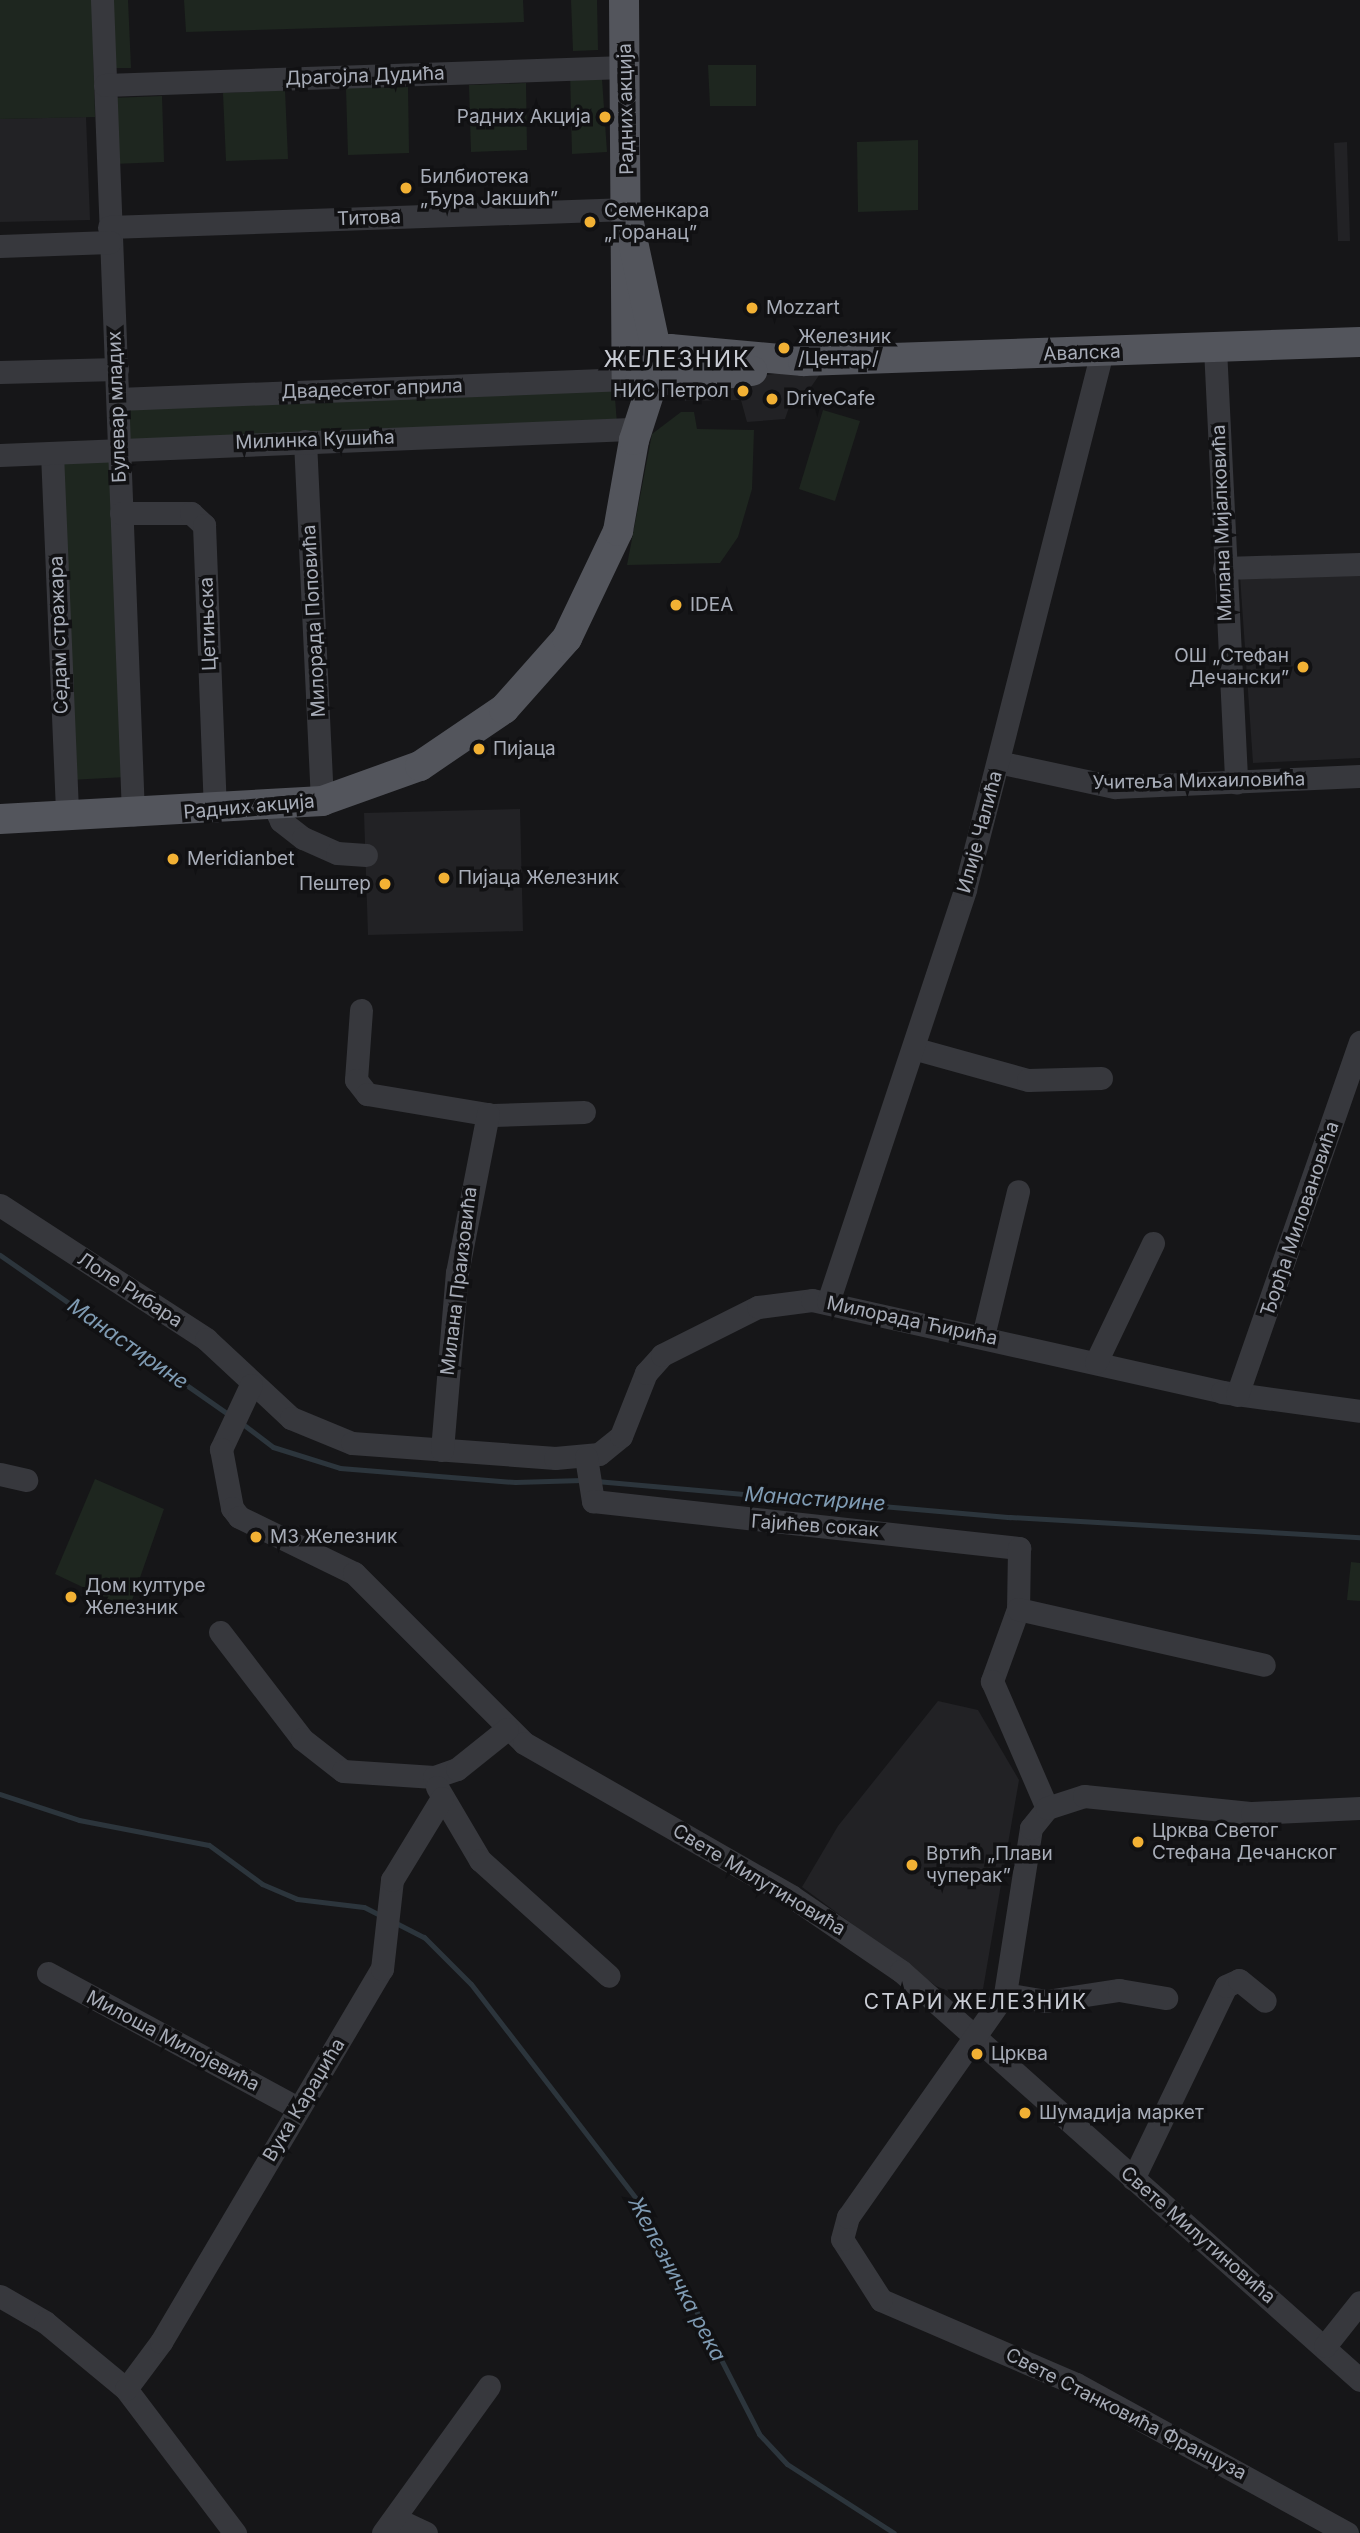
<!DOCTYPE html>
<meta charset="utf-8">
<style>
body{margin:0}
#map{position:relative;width:1360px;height:2533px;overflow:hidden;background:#161618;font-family:Inter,sans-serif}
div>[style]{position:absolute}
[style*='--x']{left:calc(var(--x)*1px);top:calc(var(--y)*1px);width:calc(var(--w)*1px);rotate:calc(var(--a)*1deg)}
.built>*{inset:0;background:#222225}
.green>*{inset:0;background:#1e261f}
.stream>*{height:5px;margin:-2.5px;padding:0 2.5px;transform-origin:2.5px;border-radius:2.5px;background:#2c353c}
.minor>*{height:23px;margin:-11.5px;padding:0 11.5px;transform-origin:11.5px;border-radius:11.5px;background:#37383d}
.major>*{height:30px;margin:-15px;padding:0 15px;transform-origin:15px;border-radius:15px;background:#53555c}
.dots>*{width:19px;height:19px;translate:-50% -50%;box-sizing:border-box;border:4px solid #111113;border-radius:50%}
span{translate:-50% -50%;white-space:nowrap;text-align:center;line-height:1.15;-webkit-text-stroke:7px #111113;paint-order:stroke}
.street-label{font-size:19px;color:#a8adb8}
.poi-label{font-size:19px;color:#a8adb8}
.right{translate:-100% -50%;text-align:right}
.left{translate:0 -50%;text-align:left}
.water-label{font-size:21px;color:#7f9bb3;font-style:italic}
.neighbourhood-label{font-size:21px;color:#c9ccd4;letter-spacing:2px}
.quarter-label{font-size:23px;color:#c9ccd4;letter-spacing:2px}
</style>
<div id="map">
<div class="built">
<i style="clip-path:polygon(86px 117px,90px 220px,0 222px,0 119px)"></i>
<i style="clip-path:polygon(1347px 142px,1350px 241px,1338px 241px,1334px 143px)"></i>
<i style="clip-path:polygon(824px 368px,811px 387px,793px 396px,785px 419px,747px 422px,741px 400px,685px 401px,685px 385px)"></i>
<i style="clip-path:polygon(1360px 571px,1360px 758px,1253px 763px,1240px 576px)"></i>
<i style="clip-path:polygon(520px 809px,523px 931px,368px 935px,364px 813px)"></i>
<i style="clip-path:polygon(938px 1701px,978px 1710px,1019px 1780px,983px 1989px,960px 1996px,936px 1986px,802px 1887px,838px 1826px)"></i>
</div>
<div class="green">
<i style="clip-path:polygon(0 0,92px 0,95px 117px,0 119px)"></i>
<i style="clip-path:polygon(107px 0,128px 0,131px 68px,109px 68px)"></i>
<i style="clip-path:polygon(184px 0,523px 0,524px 22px,186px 32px)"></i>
<i style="clip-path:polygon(571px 0,597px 0,598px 50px,573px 51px)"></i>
<i style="clip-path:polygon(708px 65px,756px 65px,756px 106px,710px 106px)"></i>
<i style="clip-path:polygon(570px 69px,602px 79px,607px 152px,572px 154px)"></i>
<i style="clip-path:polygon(526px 83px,527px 150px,471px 152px,469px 85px)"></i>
<i style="clip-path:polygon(408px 87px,409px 153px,348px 155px,346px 88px)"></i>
<i style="clip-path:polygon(285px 90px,288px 159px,226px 161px,223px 93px)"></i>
<i style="clip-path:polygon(162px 96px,164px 162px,113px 164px,111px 98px)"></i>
<i style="clip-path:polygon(918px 140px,918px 210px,858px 212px,857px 142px)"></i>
<i style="clip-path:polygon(614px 385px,617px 424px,128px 443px,127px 405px)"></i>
<i style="clip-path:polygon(823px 410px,860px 421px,835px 501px,799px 489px)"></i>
<i style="clip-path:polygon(681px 412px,694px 412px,697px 429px,754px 430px,752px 489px,738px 537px,720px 563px,627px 565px,652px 434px)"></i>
<i style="clip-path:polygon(110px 454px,126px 777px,69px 780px,56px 457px)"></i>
<i style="clip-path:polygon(95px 1479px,164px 1509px,129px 1609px,55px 1574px)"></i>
<i style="clip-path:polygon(1351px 1562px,1360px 1563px,1360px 1601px,1347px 1600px)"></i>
</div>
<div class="stream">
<i style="--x:0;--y:1255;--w:279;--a:34.9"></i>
<i style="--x:240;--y:1422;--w:41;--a:37.1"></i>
<i style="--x:273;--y:1447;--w:70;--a:17.4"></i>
<i style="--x:340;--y:1468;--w:176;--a:4.6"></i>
<i style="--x:515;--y:1482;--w:67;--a:-1.7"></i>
<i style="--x:596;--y:1481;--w:416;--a:5"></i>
<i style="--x:1010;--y:1517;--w:351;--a:3.3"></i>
<i style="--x:0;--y:1794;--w:83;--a:18.2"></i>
<i style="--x:79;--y:1820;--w:132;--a:10.9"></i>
<i style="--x:209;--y:1845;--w:66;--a:36.3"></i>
<i style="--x:262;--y:1884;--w:38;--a:23"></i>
<i style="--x:297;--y:1899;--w:67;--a:6.8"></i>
<i style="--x:364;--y:1907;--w:20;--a:27"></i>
<i style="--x:394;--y:1922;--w:34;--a:27"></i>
<i style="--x:424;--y:1937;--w:66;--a:45"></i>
<i style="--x:471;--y:1984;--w:282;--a:52.4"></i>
<i style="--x:643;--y:2207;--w:255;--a:62.9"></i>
<i style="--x:759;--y:2434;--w:41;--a:47"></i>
<i style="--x:787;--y:2464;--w:127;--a:32.8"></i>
</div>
<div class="minor">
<i style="--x:102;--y:0;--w:815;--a:87.82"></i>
<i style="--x:105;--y:85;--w:520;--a:-1.98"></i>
<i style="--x:109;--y:227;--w:519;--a:-1.99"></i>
<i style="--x:0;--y:246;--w:110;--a:-2.1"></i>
<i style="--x:1215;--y:348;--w:435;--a:87.2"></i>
<i style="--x:0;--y:372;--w:117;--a:-1.5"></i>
<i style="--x:118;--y:399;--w:509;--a:-2.25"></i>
<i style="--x:305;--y:441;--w:360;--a:87.3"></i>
<i style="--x:52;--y:453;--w:364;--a:87.6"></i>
<i style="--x:0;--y:455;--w:631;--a:-2.36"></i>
<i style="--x:121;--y:513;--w:70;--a:0"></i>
<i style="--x:191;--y:513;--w:18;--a:43"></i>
<i style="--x:204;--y:525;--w:286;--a:87.8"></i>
<i style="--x:1224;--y:568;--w:136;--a:-1.7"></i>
<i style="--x:998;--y:762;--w:120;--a:12.1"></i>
<i style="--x:1115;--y:787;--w:245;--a:-2.6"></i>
<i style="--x:275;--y:808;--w:14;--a:65"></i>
<i style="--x:281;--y:821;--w:28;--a:38"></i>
<i style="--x:303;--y:838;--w:37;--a:24"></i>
<i style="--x:337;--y:853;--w:29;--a:4"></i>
<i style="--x:361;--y:1010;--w:70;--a:94.1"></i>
<i style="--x:356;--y:1080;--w:18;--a:52"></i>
<i style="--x:367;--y:1094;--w:128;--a:9.5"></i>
<i style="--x:493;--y:1115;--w:91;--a:-1.9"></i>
<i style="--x:916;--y:1049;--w:116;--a:15.5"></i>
<i style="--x:1028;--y:1080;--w:73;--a:-1.6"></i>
<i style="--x:0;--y:1205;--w:246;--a:33"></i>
<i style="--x:206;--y:1339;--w:116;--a:42.9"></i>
<i style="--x:291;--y:1418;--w:66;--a:22.3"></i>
<i style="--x:352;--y:1443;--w:204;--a:4.2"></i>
<i style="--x:555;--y:1458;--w:44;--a:-5.2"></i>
<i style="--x:599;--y:1454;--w:28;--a:-39"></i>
<i style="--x:621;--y:1436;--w:68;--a:-68.4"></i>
<i style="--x:646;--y:1373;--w:24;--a:-48"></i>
<i style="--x:662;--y:1355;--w:107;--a:-26.6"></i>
<i style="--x:758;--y:1307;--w:54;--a:-7.4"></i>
<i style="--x:812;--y:1300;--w:420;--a:12.6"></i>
<i style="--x:1222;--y:1392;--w:139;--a:7.8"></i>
<i style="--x:828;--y:1302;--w:435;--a:-71.6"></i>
<i style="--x:965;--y:889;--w:554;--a:-75.69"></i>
<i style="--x:983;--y:1336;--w:149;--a:-76.4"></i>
<i style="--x:1096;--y:1362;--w:132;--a:-64.4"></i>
<i style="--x:251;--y:1385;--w:71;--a:115.1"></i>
<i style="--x:221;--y:1449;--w:60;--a:79.4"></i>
<i style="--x:232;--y:1508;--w:11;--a:52"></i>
<i style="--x:239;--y:1517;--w:128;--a:26"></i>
<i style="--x:354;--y:1573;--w:240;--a:45"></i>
<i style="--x:524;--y:1743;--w:308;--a:29.8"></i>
<i style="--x:791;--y:1896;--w:133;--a:34.3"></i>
<i style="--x:901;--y:1971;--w:615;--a:41.7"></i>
<i style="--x:1237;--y:1395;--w:374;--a:-70.8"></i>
<i style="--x:442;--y:1450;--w:178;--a:-85.2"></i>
<i style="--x:457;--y:1273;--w:162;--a:-79"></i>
<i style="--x:586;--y:1457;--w:45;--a:81"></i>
<i style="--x:593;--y:1501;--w:429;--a:6.3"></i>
<i style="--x:1019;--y:1548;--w:61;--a:90.9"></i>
<i style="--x:1018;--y:1609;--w:77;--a:109.9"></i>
<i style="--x:992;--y:1681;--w:138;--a:66.6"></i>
<i style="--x:0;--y:1474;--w:27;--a:13"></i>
<i style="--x:1018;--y:1609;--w:252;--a:12.8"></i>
<i style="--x:220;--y:1632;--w:135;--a:52.5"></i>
<i style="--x:302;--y:1739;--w:52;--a:38"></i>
<i style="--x:343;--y:1771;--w:91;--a:3.8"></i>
<i style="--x:434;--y:1777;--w:24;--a:-19"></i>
<i style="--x:457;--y:1769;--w:64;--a:-38.7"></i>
<i style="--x:437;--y:1787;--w:85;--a:59.5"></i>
<i style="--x:480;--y:1860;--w:173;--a:42"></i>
<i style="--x:48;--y:1973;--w:284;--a:28.4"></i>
<i style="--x:1005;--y:1994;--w:42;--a:9.7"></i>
<i style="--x:1046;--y:2001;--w:74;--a:-8.6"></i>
<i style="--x:1119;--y:1990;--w:48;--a:9.7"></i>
<i style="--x:1133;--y:2179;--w:214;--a:-64.3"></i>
<i style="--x:1226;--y:1986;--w:14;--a:-25"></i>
<i style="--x:1239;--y:1980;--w:33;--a:39"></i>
<i style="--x:0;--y:2296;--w:52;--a:30"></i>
<i style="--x:45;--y:2322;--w:105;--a:39.6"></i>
<i style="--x:126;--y:2389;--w:181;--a:52.9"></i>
<i style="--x:1325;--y:2346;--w:56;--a:-51.5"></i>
<i style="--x:126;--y:2389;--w:59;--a:-53.3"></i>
<i style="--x:161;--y:2342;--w:434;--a:-59.4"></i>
<i style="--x:382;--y:1969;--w:90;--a:-83.6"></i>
<i style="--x:392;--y:1880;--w:96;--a:-58.6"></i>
<i style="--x:396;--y:2519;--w:33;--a:25"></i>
<i style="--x:383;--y:2533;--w:181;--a:-54.2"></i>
<i style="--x:1347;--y:2533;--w:309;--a:-151.2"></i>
<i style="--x:1076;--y:2384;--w:212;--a:-156.7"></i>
<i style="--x:881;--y:2300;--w:72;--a:-122.6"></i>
<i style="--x:842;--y:2239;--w:23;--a:-75"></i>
<i style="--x:848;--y:2217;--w:273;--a:-54.9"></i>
<i style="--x:1005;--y:1994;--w:168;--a:-81.1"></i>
<i style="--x:1031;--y:1828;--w:26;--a:-51"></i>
<i style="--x:1047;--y:1808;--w:39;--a:-18"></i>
<i style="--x:1084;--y:1796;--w:169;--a:5.8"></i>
<i style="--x:1252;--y:1813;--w:108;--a:-2.7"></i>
</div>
<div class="major">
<i style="--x:624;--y:0;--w:384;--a:89.6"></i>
<i style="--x:627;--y:376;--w:30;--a:-44"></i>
<i style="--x:649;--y:355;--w:22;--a:-16"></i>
<i style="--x:670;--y:349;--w:134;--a:5.2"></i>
<i style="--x:803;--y:361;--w:557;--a:-1.95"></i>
<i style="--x:639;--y:383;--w:114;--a:-6.1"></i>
<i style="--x:0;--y:819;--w:323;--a:-3.2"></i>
<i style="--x:322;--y:801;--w:104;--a:-19.7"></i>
<i style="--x:420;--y:766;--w:102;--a:-34.2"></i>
<i style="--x:504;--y:709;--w:95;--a:-48.4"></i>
<i style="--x:567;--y:638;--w:119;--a:-64.5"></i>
<i style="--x:618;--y:531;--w:92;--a:-80"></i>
<i style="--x:634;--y:440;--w:81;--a:-72"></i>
<i style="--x:659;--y:363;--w:148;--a:-102.1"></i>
</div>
<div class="dots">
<i style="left:605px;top:117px;background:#f2b134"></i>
<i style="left:406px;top:188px;background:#f2b134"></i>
<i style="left:590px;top:222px;background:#f2b134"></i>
<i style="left:752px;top:308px;background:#f2b134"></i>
<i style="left:784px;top:348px;background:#f2b134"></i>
<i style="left:743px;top:391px;background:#f2b134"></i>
<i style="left:772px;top:399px;background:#f2b134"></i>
<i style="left:676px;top:605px;background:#f2b134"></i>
<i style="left:1303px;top:667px;background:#f2b134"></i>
<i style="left:479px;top:749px;background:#f2b134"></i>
<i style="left:173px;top:859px;background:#f2b134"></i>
<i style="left:444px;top:878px;background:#f2b134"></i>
<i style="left:385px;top:884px;background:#f2b134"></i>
<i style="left:256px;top:1537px;background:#f2b134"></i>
<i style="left:71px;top:1597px;background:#f2b134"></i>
<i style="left:1138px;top:1842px;background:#f2b134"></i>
<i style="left:912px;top:1865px;background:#f2b134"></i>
<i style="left:977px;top:2054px;background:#f2b134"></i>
<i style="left:1025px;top:2113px;background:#f2b134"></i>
</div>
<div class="street-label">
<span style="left:365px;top:76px;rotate:-2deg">Драгојла Дудића</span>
<span style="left:626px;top:109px;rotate:-91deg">Радних акција</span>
<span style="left:369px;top:218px;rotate:-2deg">Титова</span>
<span style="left:1082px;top:353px;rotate:-2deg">Авалска</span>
<span style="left:372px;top:389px;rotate:-2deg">Двадесетог априла</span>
<span style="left:117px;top:407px;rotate:-92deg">Булевар младих</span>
<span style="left:315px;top:440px;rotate:-2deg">Милинка Кушића</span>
<span style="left:1222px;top:523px;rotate:-92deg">Милана Мијалковића</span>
<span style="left:314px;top:621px;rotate:-93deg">Милорада Поповића</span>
<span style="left:208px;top:624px;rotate:-92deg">Цетињска</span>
<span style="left:59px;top:635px;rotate:-92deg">Седам стражара</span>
<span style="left:1199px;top:781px;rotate:-1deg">Учитеља Михаиловића</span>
<span style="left:249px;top:807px;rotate:-5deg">Радних акција</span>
<span style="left:980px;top:832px;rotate:-75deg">Илије Чалића</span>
<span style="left:1300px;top:1219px;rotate:-71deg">Ђорђа Миловановића</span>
<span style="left:459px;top:1281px;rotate:-83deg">Милана Праизовића</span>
<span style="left:130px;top:1290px;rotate:33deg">Лоле Рибара</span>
<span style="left:912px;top:1321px;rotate:12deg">Милорада Ћирића</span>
<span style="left:815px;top:1526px;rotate:4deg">Гајићев сокак</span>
<span style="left:759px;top:1880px;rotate:31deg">Свете Милутиновића</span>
<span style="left:173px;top:2041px;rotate:28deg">Милоша Милојевића</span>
<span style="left:304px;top:2100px;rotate:-59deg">Вука Караџића</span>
<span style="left:1198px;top:2235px;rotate:41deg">Свете Милутиновића</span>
<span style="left:1126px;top:2414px;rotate:27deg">Свете Станковића Француза</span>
</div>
<div class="poi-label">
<span class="right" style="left:591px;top:117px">Радних Акција</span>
<span class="left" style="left:420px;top:188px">Билбиотека<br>„Ђура Јакшић”</span>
<span class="left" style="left:604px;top:222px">Семенкара<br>„Горанац”</span>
<span class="left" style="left:766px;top:308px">Mozzart</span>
<span class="left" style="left:798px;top:348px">Железник<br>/Центар/</span>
<span class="right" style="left:729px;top:391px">НИС Петрол</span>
<span class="left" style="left:786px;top:399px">DriveCafe</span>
<span class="left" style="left:690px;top:605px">IDEA</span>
<span class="right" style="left:1289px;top:667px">ОШ „Стефан<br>Дечански”</span>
<span class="left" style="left:493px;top:749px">Пијаца</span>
<span class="left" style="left:187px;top:859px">Meridianbet</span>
<span class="left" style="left:458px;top:878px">Пијаца Железник</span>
<span class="right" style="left:371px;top:884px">Пештер</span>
<span class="left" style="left:270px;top:1537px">МЗ Железник</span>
<span class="left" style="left:85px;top:1597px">Дом културе<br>Железник</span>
<span class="left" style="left:1152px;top:1842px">Црква Светог<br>Стефана Дечанског</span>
<span class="left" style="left:926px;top:1865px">Вртић „Плави<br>чуперак”</span>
<span class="left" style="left:991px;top:2054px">Црква</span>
<span class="left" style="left:1039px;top:2113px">Шумадија маркет</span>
</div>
<div class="water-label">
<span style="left:128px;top:1344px;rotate:35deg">Манастирине</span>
<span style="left:815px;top:1499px;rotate:4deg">Манастирине</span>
<span style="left:677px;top:2279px;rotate:62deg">Железничка река</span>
</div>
<div class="neighbourhood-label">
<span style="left:976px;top:2002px">СТАРИ ЖЕЛЕЗНИК</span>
</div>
<div class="quarter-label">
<span style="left:677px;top:359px">ЖЕЛЕЗНИК</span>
</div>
</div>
